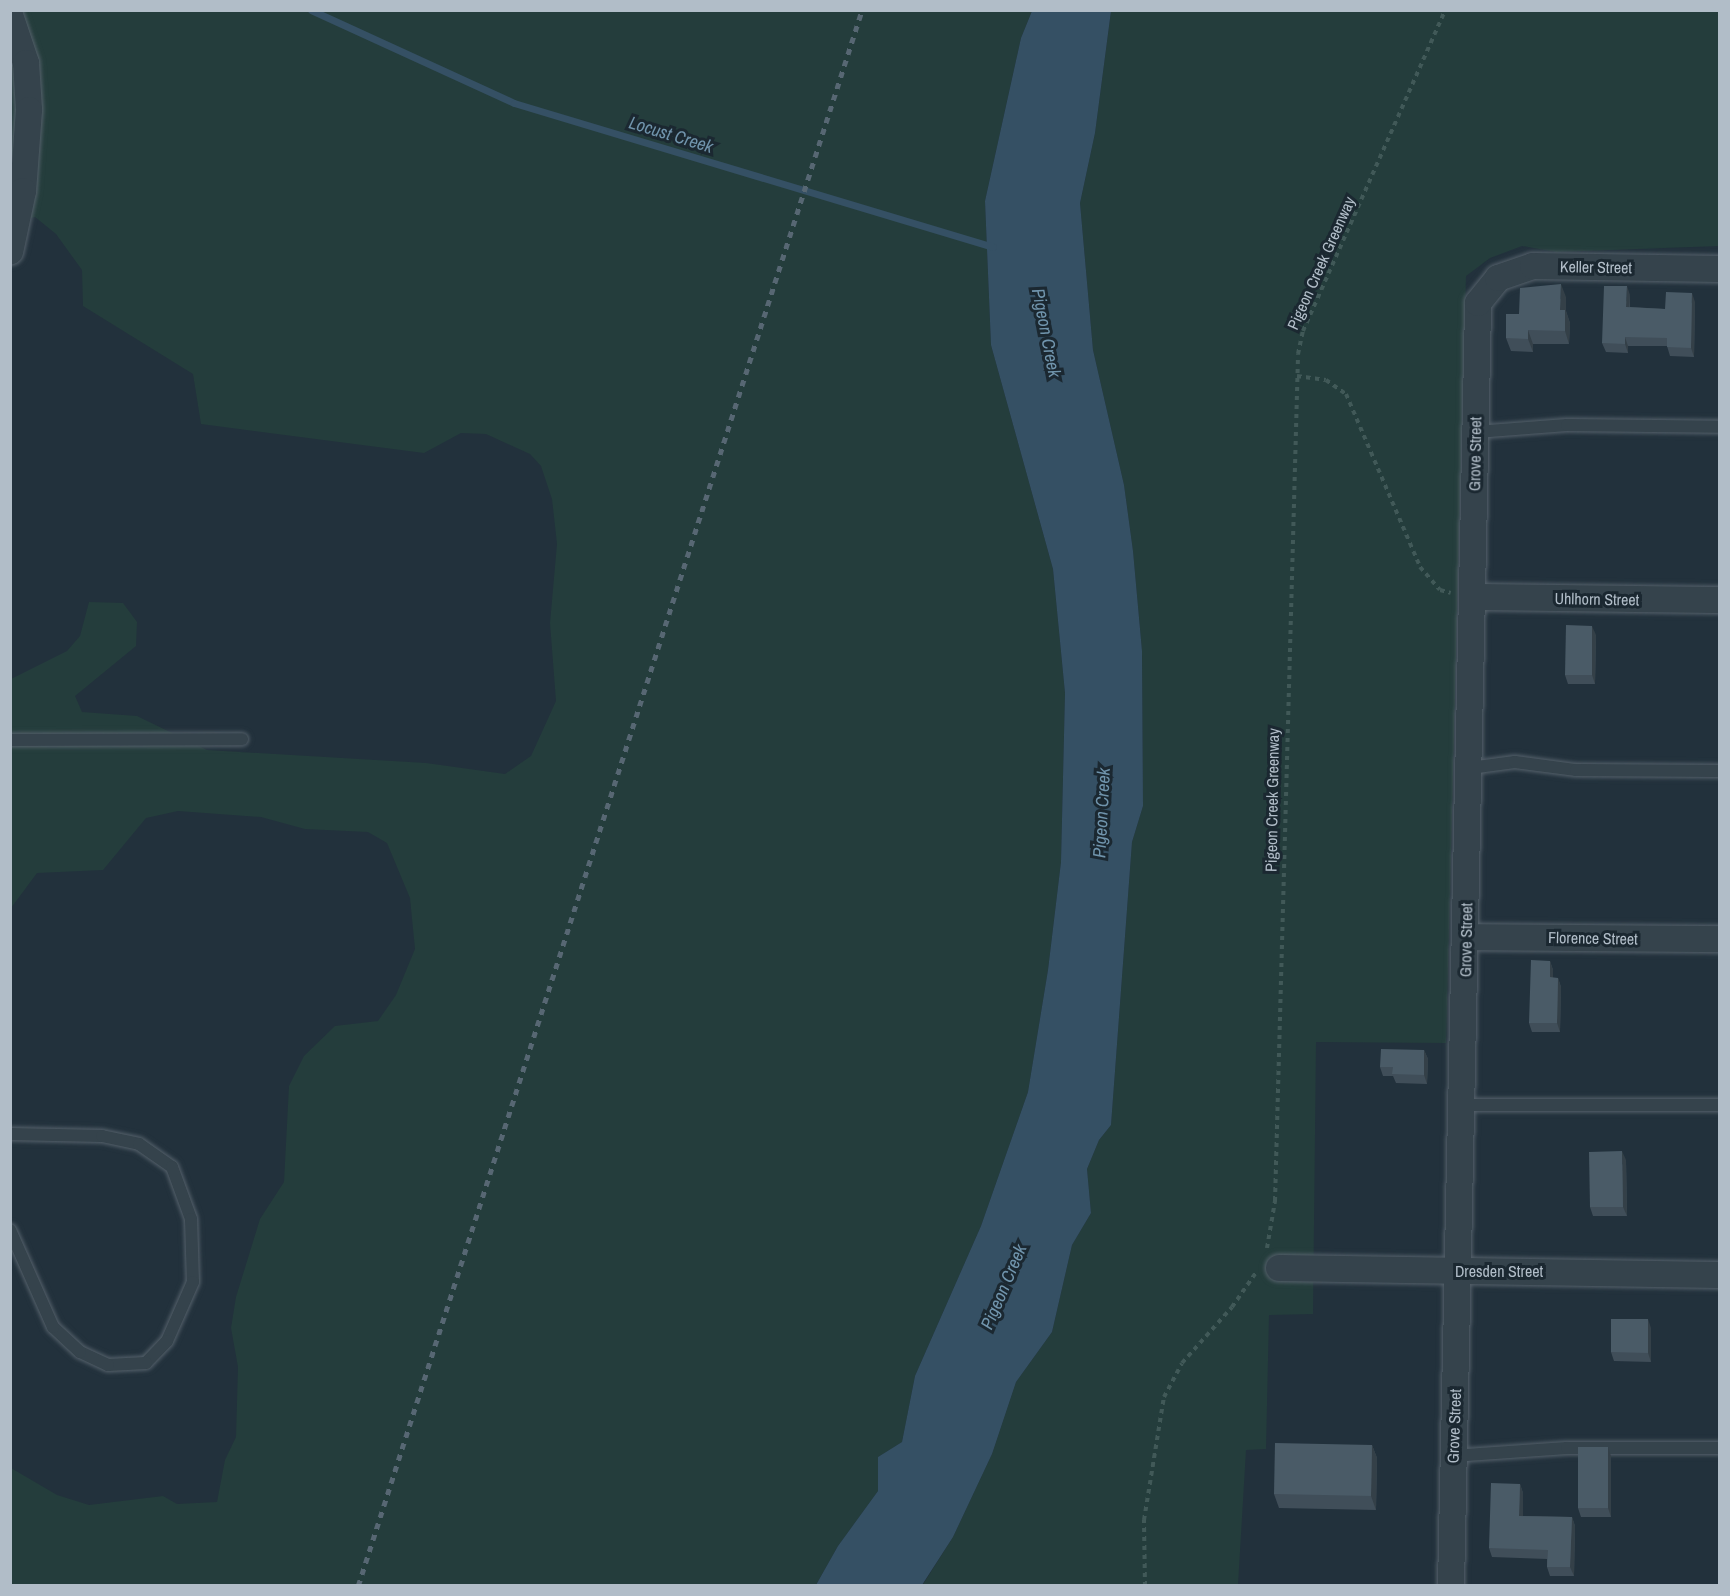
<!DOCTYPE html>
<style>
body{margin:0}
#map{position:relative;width:1730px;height:1596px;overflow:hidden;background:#22313c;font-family:"Archivo Narrow",sans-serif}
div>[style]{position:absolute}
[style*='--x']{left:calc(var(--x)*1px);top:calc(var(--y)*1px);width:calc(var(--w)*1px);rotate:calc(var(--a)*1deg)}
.green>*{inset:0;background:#243d3c}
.water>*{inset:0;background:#355064}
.stream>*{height:7px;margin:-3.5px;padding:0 3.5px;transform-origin:3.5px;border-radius:3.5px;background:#355064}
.path>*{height:4px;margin-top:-2px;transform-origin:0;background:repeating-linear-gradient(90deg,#415958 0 4.5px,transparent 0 9px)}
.roads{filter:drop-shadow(0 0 2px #54606a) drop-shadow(0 0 2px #54606a)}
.lane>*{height:12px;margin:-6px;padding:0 6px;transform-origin:6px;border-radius:6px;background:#35434c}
.street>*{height:26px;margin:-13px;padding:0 13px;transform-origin:13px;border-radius:13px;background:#35434c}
.rail>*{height:4.5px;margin-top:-2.25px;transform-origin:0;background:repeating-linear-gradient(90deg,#576773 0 6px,transparent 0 12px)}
.wall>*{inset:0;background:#404e59}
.shaded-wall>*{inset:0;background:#344048}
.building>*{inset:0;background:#4a5b67}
span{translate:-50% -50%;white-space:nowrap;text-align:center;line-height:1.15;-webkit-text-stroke:6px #1b2831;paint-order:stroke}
.street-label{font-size:16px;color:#b1bdc8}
.water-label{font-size:18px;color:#7094ac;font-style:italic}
.frame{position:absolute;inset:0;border:12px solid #b1bdc8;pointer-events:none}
</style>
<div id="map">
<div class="green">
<i style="clip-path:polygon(11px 11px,1032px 11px,1021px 38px,985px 201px,991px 345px,1053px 569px,1065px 693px,1061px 862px,1048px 970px,1028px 1092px,981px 1226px,915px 1376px,902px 1442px,878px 1457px,878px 1491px,838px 1546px,816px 1585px,11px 1585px,11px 1468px,57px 1495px,89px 1505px,163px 1496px,177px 1504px,217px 1502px,225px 1460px,236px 1437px,238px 1367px,231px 1328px,236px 1297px,260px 1219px,284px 1182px,289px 1086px,304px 1056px,335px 1026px,378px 1021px,396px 995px,415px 949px,410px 898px,387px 843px,368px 832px,305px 829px,261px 817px,178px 811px,146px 818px,103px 870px,37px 873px,11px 908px,11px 679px,67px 651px,80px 636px,89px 602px,123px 603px,137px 622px,136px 646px,75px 696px,82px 712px,137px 716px,207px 750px,426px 763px,505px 774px,531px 756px,556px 701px,550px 623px,557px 544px,552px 499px,541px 466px,530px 454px,486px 434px,461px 433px,424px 453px,201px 424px,193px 374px,83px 306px,82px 270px,56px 234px,35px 217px,11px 223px)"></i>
<i style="clip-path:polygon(1111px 11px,1719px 11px,1719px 246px,1556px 252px,1522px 246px,1490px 258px,1466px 276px,1446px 1043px,1316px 1042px,1313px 1314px,1269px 1315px,1266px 1449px,1246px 1450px,1238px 1585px,922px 1586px,953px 1537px,992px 1454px,1016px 1382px,1052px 1332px,1072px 1245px,1091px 1213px,1087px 1169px,1099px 1140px,1111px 1125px,1132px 842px,1143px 806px,1142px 651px,1133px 551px,1124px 485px,1093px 350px,1080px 203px,1095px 133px)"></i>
</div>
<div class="water">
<i style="clip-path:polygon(1032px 11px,1111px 11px,1095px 133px,1080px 203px,1093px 350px,1124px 485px,1133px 551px,1142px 651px,1143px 806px,1132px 842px,1111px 1125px,1099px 1140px,1087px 1169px,1091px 1213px,1072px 1245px,1052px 1332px,1016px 1382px,992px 1454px,953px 1537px,922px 1585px,816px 1585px,838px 1546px,878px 1491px,878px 1457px,902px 1442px,915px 1376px,981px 1226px,1028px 1092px,1048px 970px,1061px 862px,1065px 693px,1053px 569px,991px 345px,985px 201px,1021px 38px)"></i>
</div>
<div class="stream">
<i style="--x:311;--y:10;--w:223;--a:24.6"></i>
<i style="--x:514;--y:103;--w:500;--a:16.73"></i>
</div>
<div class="path">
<i style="--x:1297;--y:376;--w:29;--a:8"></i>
<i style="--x:1326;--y:380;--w:24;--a:35"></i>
<i style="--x:1346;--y:394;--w:188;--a:66.8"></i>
<i style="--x:1420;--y:567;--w:30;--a:49"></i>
<i style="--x:1440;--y:590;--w:11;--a:15"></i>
<i style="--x:1267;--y:1248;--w:48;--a:-80.3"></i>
<i style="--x:1275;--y:1201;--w:847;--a:-88.44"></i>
<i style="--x:1298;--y:354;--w:24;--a:-78"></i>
<i style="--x:1303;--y:331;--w:351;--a:-66.1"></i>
<i style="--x:1145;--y:1586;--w:66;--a:-90.9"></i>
<i style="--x:1144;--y:1520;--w:125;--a:-80.8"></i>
<i style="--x:1164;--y:1397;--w:38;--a:-62"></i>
<i style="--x:1182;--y:1363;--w:75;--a:-48.2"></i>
<i style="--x:1232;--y:1307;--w:44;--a:-55.2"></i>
</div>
<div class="roads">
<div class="lane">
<i style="--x:1476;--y:432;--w:91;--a:-4.4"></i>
<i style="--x:1567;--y:425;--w:153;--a:0.7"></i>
<i style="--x:10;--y:740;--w:232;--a:-0.2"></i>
<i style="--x:1470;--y:768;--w:45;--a:-7.6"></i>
<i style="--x:1515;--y:762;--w:62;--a:7.5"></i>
<i style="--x:1576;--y:770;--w:144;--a:0.4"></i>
<i style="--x:1463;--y:1105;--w:257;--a:0"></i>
<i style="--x:10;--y:1134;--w:92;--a:1.2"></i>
<i style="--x:102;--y:1136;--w:38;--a:12"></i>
<i style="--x:139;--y:1144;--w:40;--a:34.9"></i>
<i style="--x:172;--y:1167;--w:55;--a:69.9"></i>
<i style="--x:191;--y:1219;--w:63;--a:88.2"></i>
<i style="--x:193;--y:1282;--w:64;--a:113.8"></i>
<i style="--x:167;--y:1341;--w:30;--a:134"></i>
<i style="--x:146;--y:1363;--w:38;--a:177"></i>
<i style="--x:108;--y:1365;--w:31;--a:-155"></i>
<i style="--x:80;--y:1352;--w:37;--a:-137"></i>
<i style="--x:53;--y:1327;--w:106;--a:-113.9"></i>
<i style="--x:1452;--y:1456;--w:115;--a:-4"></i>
<i style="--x:1567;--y:1448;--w:153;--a:0"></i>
</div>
<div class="street">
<i style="--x:10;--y:15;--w:51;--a:71.6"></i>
<i style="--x:26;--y:63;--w:47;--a:86.3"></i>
<i style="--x:29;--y:110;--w:81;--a:94.2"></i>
<i style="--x:23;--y:191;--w:62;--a:102"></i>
<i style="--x:1474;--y:597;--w:246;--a:0.7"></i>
<i style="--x:1466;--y:937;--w:254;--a:0.5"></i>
<i style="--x:1279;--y:1268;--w:441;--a:0.9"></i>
<i style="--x:1451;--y:1586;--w:1283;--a:-88.79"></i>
<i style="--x:1478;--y:303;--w:32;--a:-51"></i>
<i style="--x:1498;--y:278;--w:37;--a:-19"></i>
<i style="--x:1533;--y:266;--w:187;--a:0.9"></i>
</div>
</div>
<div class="rail">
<i style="--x:358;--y:1586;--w:1655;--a:-72.27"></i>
</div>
<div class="wall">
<i style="clip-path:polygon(1630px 295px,1630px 307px,1665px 309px,1695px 302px,1694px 357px,1670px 356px,1667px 346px,1628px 346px,1628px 353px,1606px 352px,1602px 343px)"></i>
<i style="clip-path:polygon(1566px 297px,1566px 311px,1570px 323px,1569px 344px,1533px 344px,1533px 352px,1511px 351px,1506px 338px,1519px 314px)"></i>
<i style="clip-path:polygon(1596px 635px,1595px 684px,1568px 684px,1565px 675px)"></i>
<i style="clip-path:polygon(1550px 961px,1553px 970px,1553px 978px,1558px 978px,1561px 987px,1560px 1032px,1532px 1032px,1529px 1023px)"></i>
<i style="clip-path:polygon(1424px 1050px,1428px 1059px,1427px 1084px,1396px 1083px,1393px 1076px,1383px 1076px,1380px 1067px)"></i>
<i style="clip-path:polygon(1626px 1160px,1627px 1216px,1593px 1216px,1590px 1207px)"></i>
<i style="clip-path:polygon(1651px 1328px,1651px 1362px,1614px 1361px,1611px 1352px)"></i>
<i style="clip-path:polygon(1372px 1445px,1377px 1458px,1376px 1510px,1279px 1508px,1274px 1494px)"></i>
<i style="clip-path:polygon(1611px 1456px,1611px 1517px,1581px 1517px,1578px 1508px)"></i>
<i style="clip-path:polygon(1520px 1484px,1523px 1493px,1523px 1516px,1572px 1517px,1575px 1526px,1574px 1576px,1550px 1576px,1547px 1567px,1547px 1559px,1492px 1557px,1489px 1548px)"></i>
</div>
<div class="shaded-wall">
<i style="clip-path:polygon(1561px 284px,1566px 297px,1566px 311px,1570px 323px,1569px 344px,1565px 331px,1560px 310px)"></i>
<i style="clip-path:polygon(1627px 286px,1630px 295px,1629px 316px,1626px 307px)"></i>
<i style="clip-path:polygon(1692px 293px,1695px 302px,1694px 357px,1691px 348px)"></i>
<i style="clip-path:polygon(1528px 330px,1533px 344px,1533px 352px,1528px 339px)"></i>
<i style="clip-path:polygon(1625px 337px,1628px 346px,1628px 353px,1625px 344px)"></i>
<i style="clip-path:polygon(1592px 626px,1596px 635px,1595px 684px,1592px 675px)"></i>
<i style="clip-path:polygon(1550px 961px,1553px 970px,1553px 986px,1550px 977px)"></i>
<i style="clip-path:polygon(1558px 978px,1561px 987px,1560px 1032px,1557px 1023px)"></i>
<i style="clip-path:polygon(1424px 1050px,1428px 1059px,1427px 1084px,1424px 1075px)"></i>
<i style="clip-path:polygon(1622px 1151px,1626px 1160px,1627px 1216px,1623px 1207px)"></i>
<i style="clip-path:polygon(1648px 1319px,1651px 1328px,1651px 1362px,1648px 1353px)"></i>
<i style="clip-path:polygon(1372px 1445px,1377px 1458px,1376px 1510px,1371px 1496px)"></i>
<i style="clip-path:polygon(1608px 1447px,1611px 1456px,1611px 1517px,1608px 1508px)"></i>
<i style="clip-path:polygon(1520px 1484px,1523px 1493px,1523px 1525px,1519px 1516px)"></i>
<i style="clip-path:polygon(1572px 1517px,1575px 1526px,1574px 1576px,1570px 1567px)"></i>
</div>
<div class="building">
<i style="clip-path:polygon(1561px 284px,1560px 310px,1565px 310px,1565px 331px,1528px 330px,1528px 339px,1506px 338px,1506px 314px,1519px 314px,1520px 288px)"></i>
<i style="clip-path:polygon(1604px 286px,1627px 286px,1626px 307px,1665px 309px,1666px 292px,1692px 293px,1691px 348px,1667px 347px,1667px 338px,1625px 337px,1625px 344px,1602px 343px)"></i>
<i style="clip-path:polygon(1566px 625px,1592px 626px,1592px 675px,1565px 675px)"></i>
<i style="clip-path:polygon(1531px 960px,1550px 961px,1550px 977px,1558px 978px,1557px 1023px,1529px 1023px)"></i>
<i style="clip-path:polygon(1381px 1049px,1424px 1050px,1424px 1075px,1392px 1074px,1393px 1067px,1380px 1067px)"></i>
<i style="clip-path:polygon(1622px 1151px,1623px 1207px,1590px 1207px,1589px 1152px)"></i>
<i style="clip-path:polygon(1611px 1319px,1648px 1319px,1648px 1353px,1611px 1352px)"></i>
<i style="clip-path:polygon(1275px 1443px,1372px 1445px,1371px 1496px,1274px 1494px)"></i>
<i style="clip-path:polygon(1578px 1447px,1608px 1447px,1608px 1508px,1578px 1508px)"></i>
<i style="clip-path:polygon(1491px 1483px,1520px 1484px,1519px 1516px,1572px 1517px,1570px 1567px,1547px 1567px,1548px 1550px,1489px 1548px)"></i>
</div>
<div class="street-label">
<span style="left:1321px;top:263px;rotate:-66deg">Pigeon Creek Greenway</span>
<span style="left:1596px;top:267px;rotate:1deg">Keller Street</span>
<span style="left:1475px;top:454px;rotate:-89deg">Grove Street</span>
<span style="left:1597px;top:599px;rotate:1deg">Uhlhorn Street</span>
<span style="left:1272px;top:800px;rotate:-89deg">Pigeon Creek Greenway</span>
<span style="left:1593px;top:938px;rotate:1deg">Florence Street</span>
<span style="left:1466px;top:940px;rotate:-89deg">Grove Street</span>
<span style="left:1499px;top:1271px">Dresden Street</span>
<span style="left:1454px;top:1426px;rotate:-88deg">Grove Street</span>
</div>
<div class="water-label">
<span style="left:671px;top:135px;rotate:17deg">Locust Creek</span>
<span style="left:1046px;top:333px;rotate:79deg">Pigeon Creek</span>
<span style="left:1102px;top:813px;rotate:-87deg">Pigeon Creek</span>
<span style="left:1004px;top:1287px;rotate:-67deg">Pigeon Creek</span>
</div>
<div class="frame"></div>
</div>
